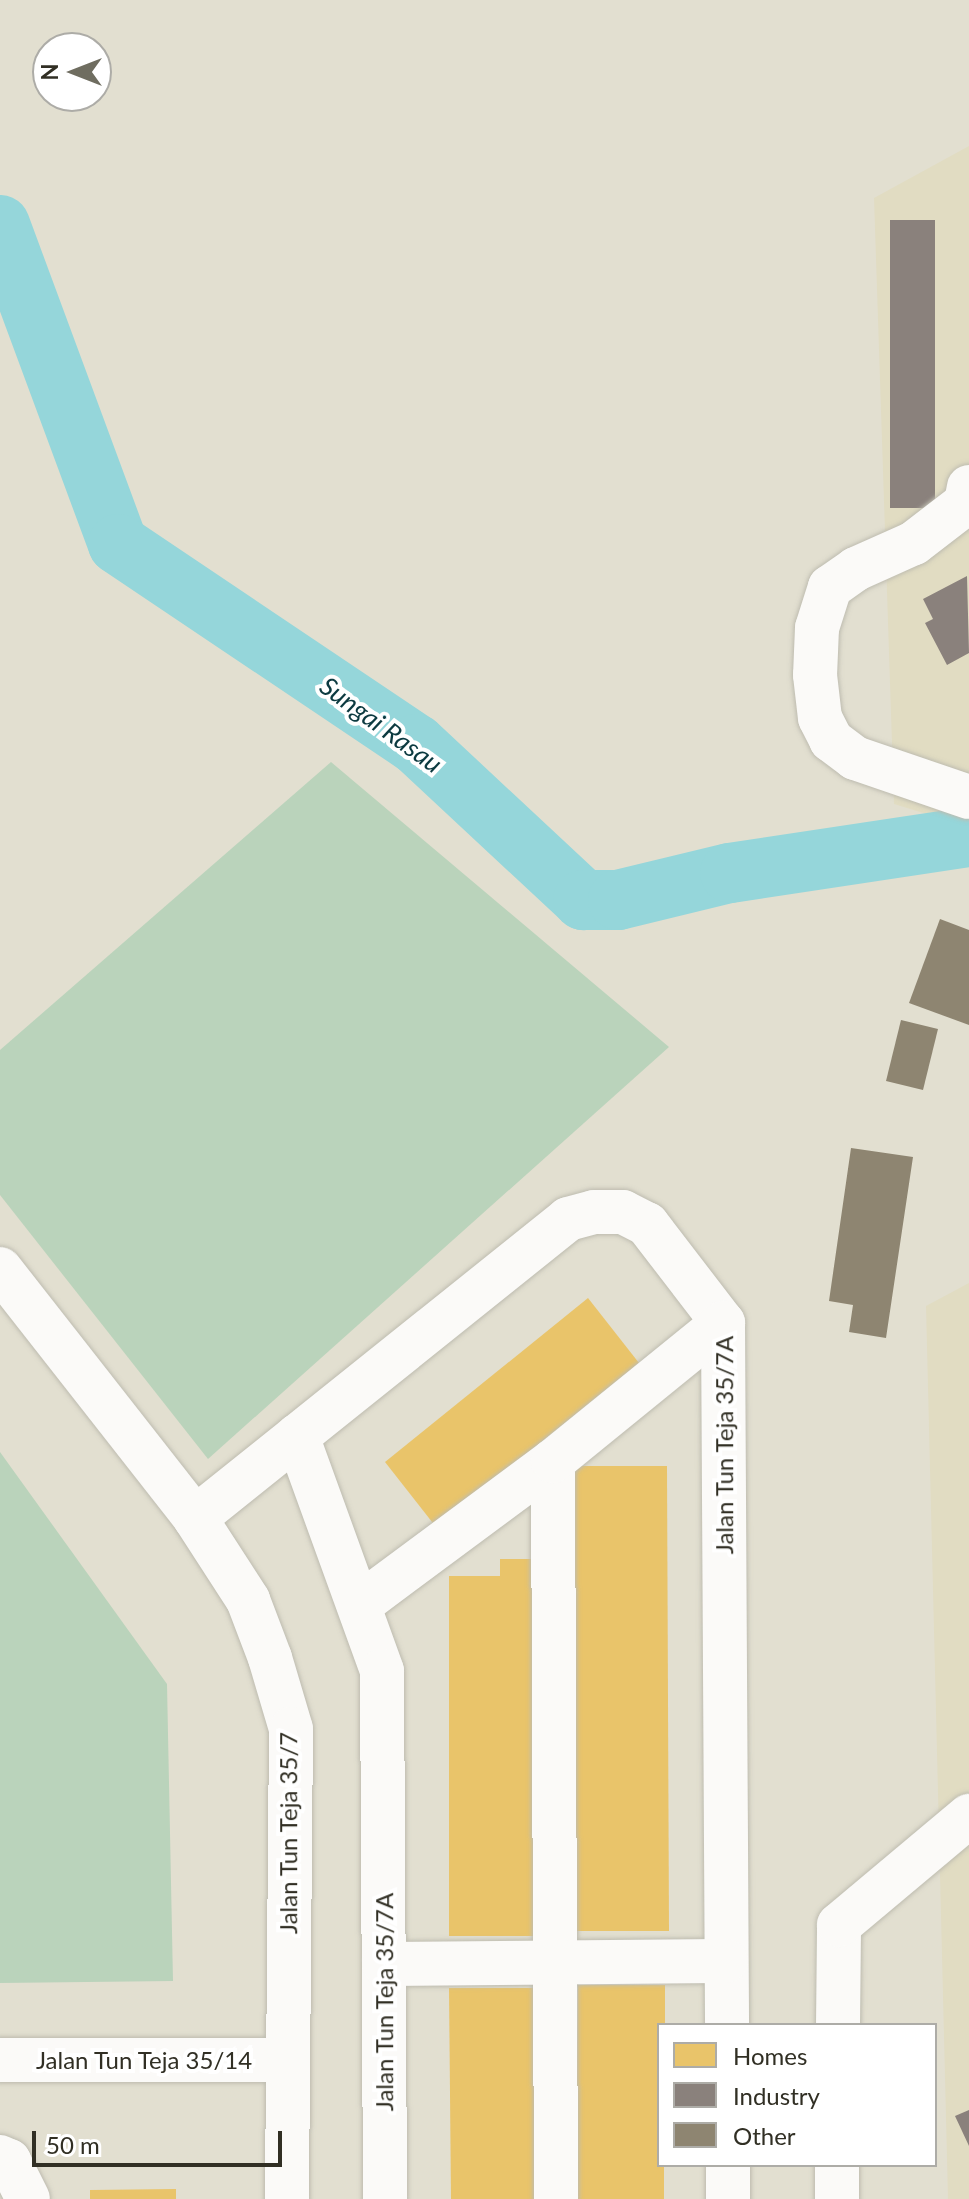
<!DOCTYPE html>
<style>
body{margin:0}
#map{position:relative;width:969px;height:2199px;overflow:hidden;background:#e2dfd0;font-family:Lato,sans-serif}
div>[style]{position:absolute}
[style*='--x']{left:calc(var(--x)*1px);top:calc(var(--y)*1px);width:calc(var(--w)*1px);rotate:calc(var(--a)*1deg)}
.built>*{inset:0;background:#e1dcc2}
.green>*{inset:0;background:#bad3bb}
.homes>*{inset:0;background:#e9c46a}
.industry>*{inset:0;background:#8a817c}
.river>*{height:60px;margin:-30px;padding:0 30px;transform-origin:30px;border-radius:30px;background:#95d6da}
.building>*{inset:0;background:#8e8571}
.roads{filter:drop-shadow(0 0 2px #bebcb0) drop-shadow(0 0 2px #bebcb0)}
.minor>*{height:44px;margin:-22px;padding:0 22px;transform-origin:22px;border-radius:22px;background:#fbfaf8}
span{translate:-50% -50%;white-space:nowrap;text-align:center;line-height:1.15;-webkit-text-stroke:8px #fff;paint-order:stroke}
.street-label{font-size:24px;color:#312f24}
.water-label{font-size:26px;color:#0c3a40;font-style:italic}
.legend{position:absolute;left:657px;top:2023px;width:280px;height:144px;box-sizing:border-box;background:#fff;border:2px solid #adaca7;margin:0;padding:10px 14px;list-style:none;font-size:24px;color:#312f24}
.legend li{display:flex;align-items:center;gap:16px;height:40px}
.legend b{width:40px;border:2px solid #adaca7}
.north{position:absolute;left:32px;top:32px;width:80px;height:80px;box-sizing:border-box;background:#fff;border:2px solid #adaca7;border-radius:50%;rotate:270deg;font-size:22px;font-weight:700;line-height:32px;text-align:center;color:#312f24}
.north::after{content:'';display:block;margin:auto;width:28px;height:36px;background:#6f6d60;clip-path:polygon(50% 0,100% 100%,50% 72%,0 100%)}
.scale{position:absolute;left:32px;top:2131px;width:250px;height:36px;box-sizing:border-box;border:4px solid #312f24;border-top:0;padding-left:10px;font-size:24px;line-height:28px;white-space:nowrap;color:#312f24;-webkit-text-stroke:6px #fff;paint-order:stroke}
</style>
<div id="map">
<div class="built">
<i style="clip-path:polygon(969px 146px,969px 827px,894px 804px,874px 198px)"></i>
<i style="clip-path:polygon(969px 1283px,969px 2199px,948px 2199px,926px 1306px)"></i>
</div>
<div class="green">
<i style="clip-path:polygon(331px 762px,669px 1047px,208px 1459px,0 1195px,0 1050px)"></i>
<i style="clip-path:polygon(0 1452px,167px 1684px,173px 1981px,0 1983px)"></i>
</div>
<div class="homes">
<i style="clip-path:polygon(588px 1298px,639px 1363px,436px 1527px,385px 1462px)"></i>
<i style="clip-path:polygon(574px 1466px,667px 1466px,669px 1931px,575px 1931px)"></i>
<i style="clip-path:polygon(500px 1559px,541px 1559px,541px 1936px,449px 1936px,449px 1576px,500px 1576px)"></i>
<i style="clip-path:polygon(578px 1985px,665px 1985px,665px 2025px,659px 2025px,659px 2165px,664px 2165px,664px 2199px,576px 2199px)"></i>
<i style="clip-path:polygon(449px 1988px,541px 1988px,543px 2199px,451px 2199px)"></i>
<i style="clip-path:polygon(176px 2189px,176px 2199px,90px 2199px,90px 2190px)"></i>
</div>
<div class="industry">
<i style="clip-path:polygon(890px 220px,935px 220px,935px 508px,890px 508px)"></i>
<i style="clip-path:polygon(967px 576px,969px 653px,947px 665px,925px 623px,933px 619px,923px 599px)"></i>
<i style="clip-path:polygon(969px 2110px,969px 2146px,955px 2116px)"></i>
</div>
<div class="river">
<i style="--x:0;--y:225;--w:340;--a:69.7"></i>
<i style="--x:118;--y:544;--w:359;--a:33.9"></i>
<i style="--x:416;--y:744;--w:229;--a:43"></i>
<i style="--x:583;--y:900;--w:35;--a:0"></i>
<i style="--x:618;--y:900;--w:115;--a:-13.6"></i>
<i style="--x:730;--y:873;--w:242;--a:-8.6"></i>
</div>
<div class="building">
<i style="clip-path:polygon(940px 919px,969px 930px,969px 1025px,909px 1003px)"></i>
<i style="clip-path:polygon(901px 1020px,938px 1029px,923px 1090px,886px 1081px)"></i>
<i style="clip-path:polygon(851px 1148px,913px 1157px,886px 1338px,849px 1332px,853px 1305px,829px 1301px)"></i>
</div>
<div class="roads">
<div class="minor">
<i style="--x:969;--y:487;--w:16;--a:101"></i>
<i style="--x:966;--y:503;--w:66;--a:142.4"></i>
<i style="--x:914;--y:543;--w:64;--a:155.9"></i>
<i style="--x:856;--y:569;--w:32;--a:145"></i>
<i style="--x:830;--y:587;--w:43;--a:107.6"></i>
<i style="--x:817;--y:628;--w:47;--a:92.4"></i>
<i style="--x:815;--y:675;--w:43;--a:83.4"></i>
<i style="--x:820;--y:718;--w:25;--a:63"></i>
<i style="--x:831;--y:740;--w:30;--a:37"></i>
<i style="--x:855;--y:758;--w:120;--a:18.9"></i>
<i style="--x:0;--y:1269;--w:316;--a:51.9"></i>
<i style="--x:195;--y:1518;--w:98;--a:57.1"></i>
<i style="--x:248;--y:1600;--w:62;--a:69.2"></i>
<i style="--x:270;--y:1658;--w:74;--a:73.5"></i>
<i style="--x:291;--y:1729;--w:470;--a:90.5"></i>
<i style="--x:297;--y:1436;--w:250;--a:70.1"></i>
<i style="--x:382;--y:1671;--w:528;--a:89.67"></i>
<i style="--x:553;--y:1461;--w:738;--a:89.77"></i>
<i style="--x:195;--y:1518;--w:478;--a:-38.7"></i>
<i style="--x:568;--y:1219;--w:27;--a:-15"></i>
<i style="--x:594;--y:1212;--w:29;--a:0"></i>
<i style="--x:623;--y:1212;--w:27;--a:27"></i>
<i style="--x:647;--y:1224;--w:125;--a:52.5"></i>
<i style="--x:723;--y:1323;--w:702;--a:89.67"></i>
<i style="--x:359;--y:1605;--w:242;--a:-36.6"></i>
<i style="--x:553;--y:1461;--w:219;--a:-39.1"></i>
<i style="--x:384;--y:1964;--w:342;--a:-0.5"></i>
<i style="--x:838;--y:2025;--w:100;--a:-89.4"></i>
<i style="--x:839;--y:1925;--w:170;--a:-40"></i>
<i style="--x:0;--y:2060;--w:287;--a:0"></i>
<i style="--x:0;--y:2157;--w:10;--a:24"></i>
<i style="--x:9;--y:2161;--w:42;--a:63.4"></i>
<i style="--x:728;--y:2165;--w:34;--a:90"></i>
<i style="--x:837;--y:2199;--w:34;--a:-90"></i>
</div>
</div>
<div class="street-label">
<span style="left:724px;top:1445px;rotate:-90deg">Jalan Tun Teja 35/7A</span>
<span style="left:288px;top:1833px;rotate:-90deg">Jalan Tun Teja 35/7</span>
<span style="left:384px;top:2002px;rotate:-90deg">Jalan Tun Teja 35/7A</span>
<span style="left:144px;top:2060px">Jalan Tun Teja 35/14</span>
</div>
<div class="water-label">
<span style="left:381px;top:725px;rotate:36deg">Sungai Rasau</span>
</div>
<ul class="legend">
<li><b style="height:22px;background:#e9c46a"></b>Homes</li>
<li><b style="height:22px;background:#8a817c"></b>Industry</li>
<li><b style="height:22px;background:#8e8571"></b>Other</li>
</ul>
<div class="north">N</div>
<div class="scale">50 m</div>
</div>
